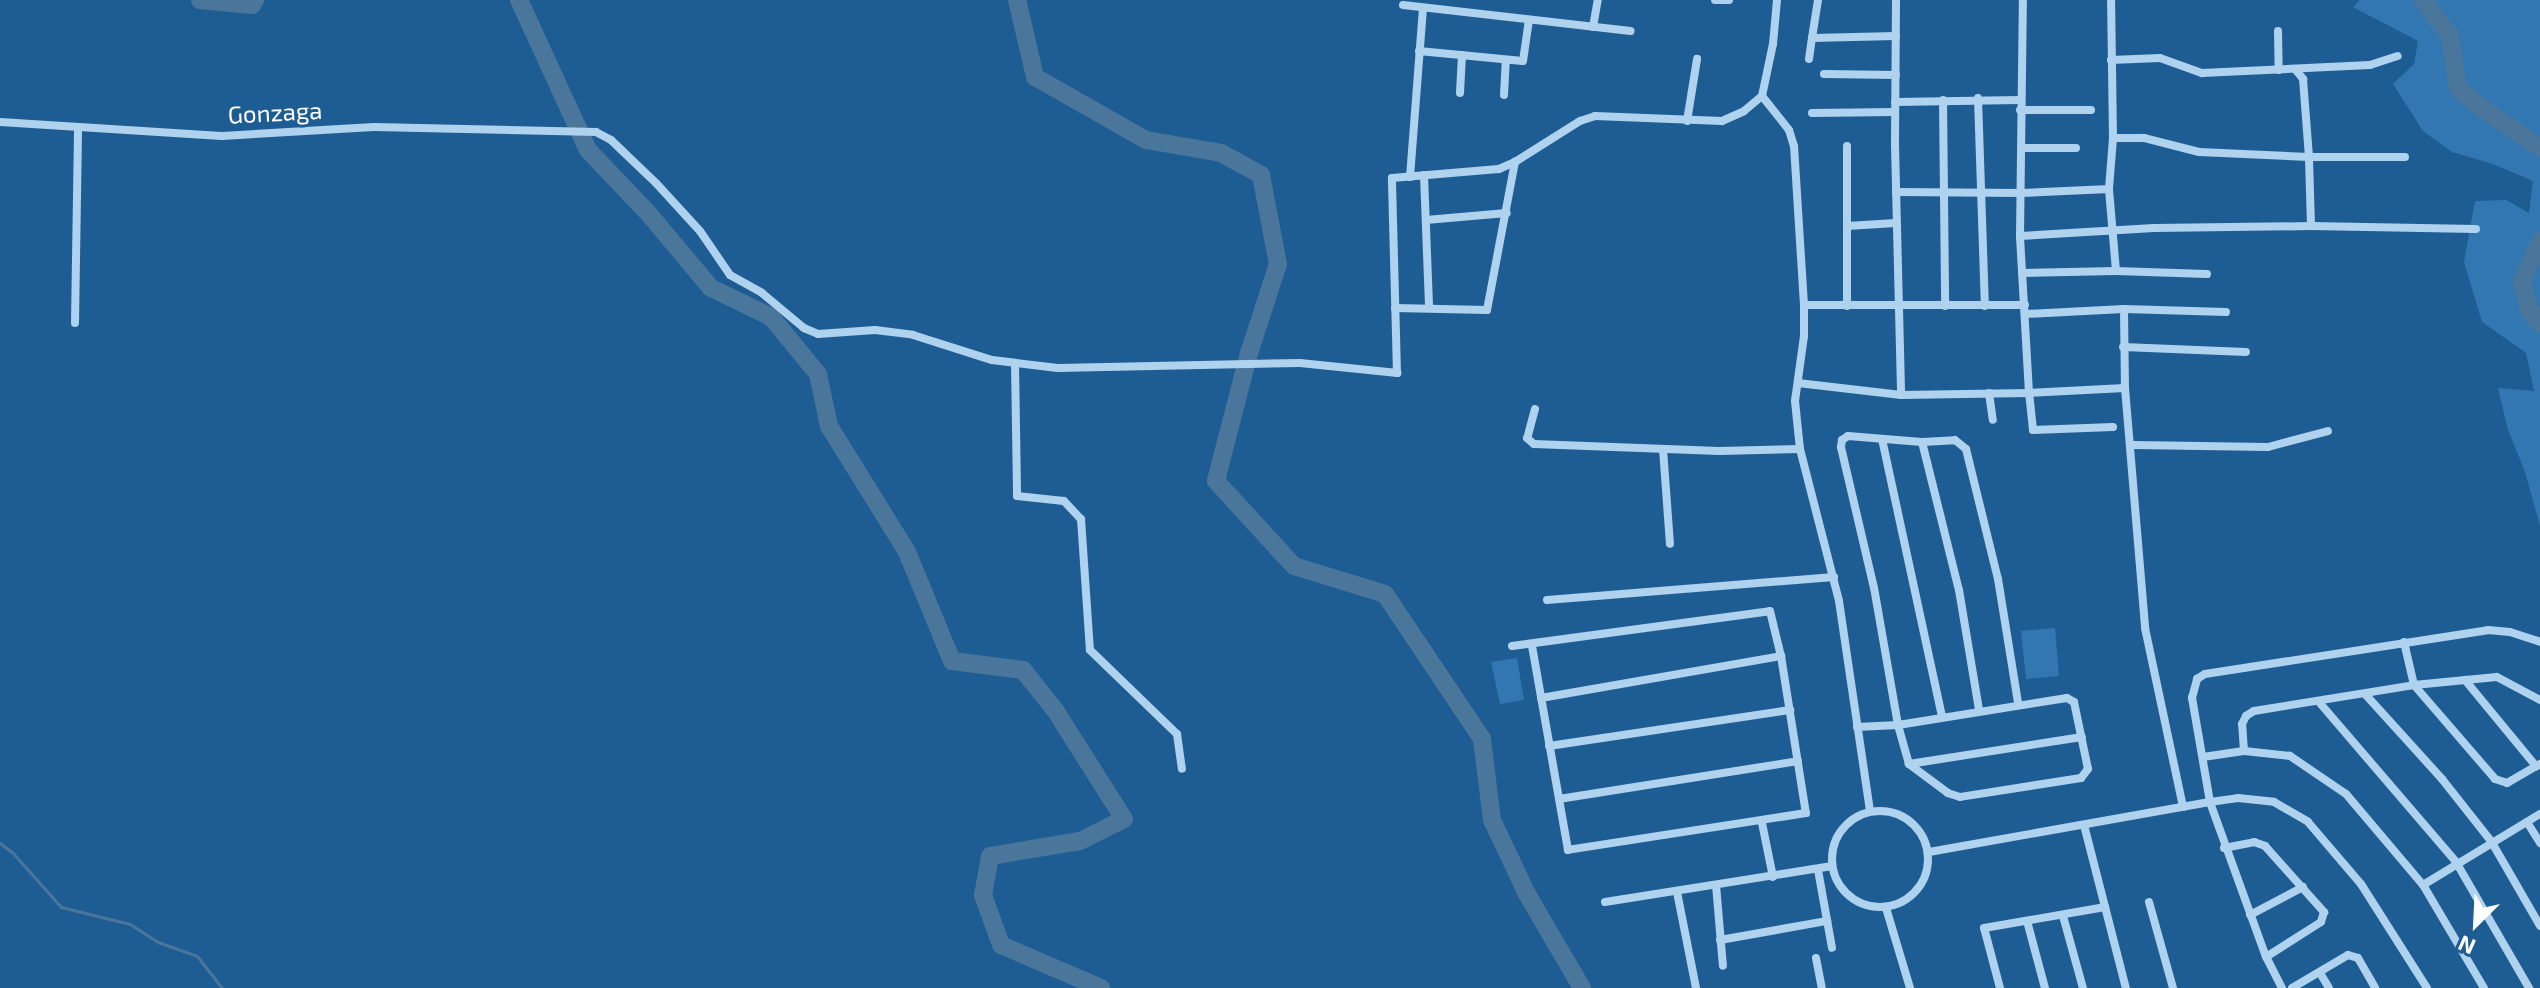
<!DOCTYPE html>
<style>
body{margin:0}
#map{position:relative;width:2540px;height:988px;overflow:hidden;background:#1e5d93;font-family:"Exo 2",sans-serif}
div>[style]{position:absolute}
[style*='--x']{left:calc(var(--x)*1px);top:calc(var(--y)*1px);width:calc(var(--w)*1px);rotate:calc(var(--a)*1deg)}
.green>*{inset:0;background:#3277b1}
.stream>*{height:3px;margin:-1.5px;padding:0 1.5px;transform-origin:1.5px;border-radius:1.5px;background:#4a769c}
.river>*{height:18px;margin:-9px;padding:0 9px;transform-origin:9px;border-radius:9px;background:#4a769c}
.street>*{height:8px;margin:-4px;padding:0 4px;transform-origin:4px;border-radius:4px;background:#afd2ee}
.street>.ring{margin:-4px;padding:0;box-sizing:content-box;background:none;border:8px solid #afd2ee;border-radius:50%}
span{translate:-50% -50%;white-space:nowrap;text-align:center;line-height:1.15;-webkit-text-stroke:6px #1e5d93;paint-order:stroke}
.street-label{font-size:24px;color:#fff}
.north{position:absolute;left:2436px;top:884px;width:80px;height:80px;-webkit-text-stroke:6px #1e5d93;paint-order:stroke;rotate:204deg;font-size:22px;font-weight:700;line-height:32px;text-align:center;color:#fff}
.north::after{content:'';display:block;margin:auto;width:28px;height:36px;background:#fff;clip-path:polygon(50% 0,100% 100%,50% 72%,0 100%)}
</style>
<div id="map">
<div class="green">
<i style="clip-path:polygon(2360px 0,2540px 0,2540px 526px,2525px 472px,2508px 430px,2498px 388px,2534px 391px,2526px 353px,2482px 322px,2464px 262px,2475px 201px,2506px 200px,2529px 213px,2533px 181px,2493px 164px,2452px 152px,2423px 131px,2393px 84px,2414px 64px,2418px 41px,2353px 7px)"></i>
<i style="clip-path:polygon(2055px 628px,2059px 676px,2026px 679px,2021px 631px)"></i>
<i style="clip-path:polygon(1517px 658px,1524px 700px,1500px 704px,1491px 662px)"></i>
</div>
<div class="stream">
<i style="--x:0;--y:843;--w:15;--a:37"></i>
<i style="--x:12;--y:852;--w:74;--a:48.3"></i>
<i style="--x:61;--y:907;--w:71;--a:13.8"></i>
<i style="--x:130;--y:924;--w:33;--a:33"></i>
<i style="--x:158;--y:942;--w:41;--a:19.7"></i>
<i style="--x:197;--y:956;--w:41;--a:52"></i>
</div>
<div class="river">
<i style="--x:200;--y:0;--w:52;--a:5.5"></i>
<i style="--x:252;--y:5;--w:6;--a:-59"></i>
<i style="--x:519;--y:0;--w:165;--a:65.3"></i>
<i style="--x:588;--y:150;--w:87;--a:46.4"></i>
<i style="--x:648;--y:213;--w:98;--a:50"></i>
<i style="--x:711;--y:288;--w:67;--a:25.8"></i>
<i style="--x:771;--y:317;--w:74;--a:50.5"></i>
<i style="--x:818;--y:374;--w:53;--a:78.1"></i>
<i style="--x:829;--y:426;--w:148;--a:58.2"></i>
<i style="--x:907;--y:552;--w:118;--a:67.6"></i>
<i style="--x:952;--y:661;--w:72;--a:7.2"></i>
<i style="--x:1023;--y:670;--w:51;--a:51.3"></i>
<i style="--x:1055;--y:710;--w:129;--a:57.7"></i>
<i style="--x:1124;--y:819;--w:49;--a:153.4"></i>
<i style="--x:1080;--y:841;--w:91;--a:170.5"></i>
<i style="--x:990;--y:856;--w:40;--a:100"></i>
<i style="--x:983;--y:895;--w:53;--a:70.2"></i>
<i style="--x:1001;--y:945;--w:109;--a:23.3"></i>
<i style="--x:1017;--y:0;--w:79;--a:76.8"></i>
<i style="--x:1035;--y:77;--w:128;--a:29.6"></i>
<i style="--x:1146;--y:140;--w:76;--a:9.8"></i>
<i style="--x:1221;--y:153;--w:46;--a:28.8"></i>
<i style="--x:1261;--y:175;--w:91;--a:79.2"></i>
<i style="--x:1278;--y:264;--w:94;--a:108"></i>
<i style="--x:1249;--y:353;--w:132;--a:104.5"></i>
<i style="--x:1216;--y:481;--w:115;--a:47.5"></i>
<i style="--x:1294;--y:566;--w:95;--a:17.1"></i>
<i style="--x:1385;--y:594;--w:174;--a:56.2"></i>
<i style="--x:1482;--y:739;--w:82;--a:83"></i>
<i style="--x:1492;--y:820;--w:82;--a:64.7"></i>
<i style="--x:1527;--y:894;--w:109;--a:59.7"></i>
<i style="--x:2423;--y:0;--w:45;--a:53.1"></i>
<i style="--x:2450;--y:36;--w:53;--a:81.3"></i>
<i style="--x:2458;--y:88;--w:29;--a:41"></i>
<i style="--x:2480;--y:107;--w:73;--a:34.3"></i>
<i style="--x:2540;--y:241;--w:44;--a:114.2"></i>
<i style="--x:2522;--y:281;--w:28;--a:77"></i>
<i style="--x:2528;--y:308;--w:20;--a:53"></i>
</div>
<div class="street">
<i style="--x:1715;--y:0;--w:14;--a:0"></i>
<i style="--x:1818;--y:0;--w:38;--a:99"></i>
<i style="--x:1812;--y:38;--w:84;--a:-1.4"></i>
<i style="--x:1896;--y:0;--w:145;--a:90.4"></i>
<i style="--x:1895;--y:145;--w:250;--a:88.6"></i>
<i style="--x:1403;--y:5;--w:229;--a:6.5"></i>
<i style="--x:1593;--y:27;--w:27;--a:-80"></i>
<i style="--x:2278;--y:31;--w:39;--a:89"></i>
<i style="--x:1419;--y:51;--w:104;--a:5.5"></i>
<i style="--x:1523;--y:61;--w:41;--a:-81.7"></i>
<i style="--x:1809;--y:59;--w:21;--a:-82"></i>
<i style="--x:2111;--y:60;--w:49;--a:-2.3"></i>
<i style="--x:2160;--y:58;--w:45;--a:19.7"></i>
<i style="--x:2202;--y:73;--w:168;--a:-2.7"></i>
<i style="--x:2370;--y:65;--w:29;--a:-18"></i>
<i style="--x:2295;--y:69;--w:13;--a:51"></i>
<i style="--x:2303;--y:79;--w:78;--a:85.6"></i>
<i style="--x:2309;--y:157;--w:96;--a:0"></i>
<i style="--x:1824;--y:74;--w:72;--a:0.8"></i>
<i style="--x:1460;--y:93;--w:38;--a:-87"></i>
<i style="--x:1504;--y:95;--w:35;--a:-87"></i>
<i style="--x:1762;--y:96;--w:43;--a:51.5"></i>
<i style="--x:1789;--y:130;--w:17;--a:73"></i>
<i style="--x:1794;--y:146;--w:159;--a:86.4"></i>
<i style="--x:1804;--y:305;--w:31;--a:90"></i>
<i style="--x:1804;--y:336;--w:66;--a:97.9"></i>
<i style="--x:1795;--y:401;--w:48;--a:84.1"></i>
<i style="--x:1800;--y:449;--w:157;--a:75.6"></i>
<i style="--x:1839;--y:601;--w:212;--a:81.6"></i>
<i style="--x:1978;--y:98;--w:208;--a:88.1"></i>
<i style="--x:1943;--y:100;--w:206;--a:89.4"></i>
<i style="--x:1895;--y:102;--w:125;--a:-0.9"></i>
<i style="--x:2020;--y:110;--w:71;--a:0"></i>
<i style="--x:1812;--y:113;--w:83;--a:-0.7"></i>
<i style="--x:1687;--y:121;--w:63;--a:-80.8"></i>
<i style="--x:0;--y:122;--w:222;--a:3.6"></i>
<i style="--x:222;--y:136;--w:152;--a:-3.4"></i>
<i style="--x:374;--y:127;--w:222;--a:1.3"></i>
<i style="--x:596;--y:132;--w:17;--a:28"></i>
<i style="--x:611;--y:140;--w:62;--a:43.7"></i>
<i style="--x:656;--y:183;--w:65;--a:47.5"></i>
<i style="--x:700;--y:231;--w:53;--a:55.7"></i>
<i style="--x:730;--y:275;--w:37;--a:29"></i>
<i style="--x:762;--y:293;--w:55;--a:39.8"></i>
<i style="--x:804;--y:328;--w:15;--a:23"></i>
<i style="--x:818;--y:334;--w:57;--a:-4"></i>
<i style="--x:875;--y:330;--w:38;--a:7"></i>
<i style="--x:913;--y:335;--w:83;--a:17.6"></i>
<i style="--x:992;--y:360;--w:66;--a:6.9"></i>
<i style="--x:1058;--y:368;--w:242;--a:-1.2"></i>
<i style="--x:1300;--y:363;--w:98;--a:5.9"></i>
<i style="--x:1397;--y:373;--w:195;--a:-91.5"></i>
<i style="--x:1392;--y:178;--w:107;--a:-4.8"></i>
<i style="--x:1499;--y:169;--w:17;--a:-24"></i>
<i style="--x:1515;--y:162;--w:77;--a:-32.2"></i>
<i style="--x:1580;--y:121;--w:16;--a:-18"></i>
<i style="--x:1595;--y:116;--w:127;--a:2.3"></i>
<i style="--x:1722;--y:121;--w:24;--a:-24"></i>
<i style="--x:1744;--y:111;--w:23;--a:-40"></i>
<i style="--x:1762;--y:96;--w:53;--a:-78.1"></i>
<i style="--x:1773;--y:44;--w:44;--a:-84.8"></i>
<i style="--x:1847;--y:146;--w:160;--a:90"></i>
<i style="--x:2023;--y:148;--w:53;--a:0"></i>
<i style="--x:1424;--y:175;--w:133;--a:87.8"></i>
<i style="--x:1410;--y:177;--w:169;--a:-85.6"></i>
<i style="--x:1896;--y:192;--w:125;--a:0.5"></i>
<i style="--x:2021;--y:193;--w:88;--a:-2.6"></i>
<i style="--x:1426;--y:220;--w:81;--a:-4.9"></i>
<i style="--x:1847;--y:226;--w:49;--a:-3.5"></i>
<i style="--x:2311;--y:226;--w:165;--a:1"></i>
<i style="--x:2020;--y:236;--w:134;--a:-3.4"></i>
<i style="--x:2154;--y:228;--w:157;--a:-0.7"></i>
<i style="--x:2311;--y:226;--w:69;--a:-91.7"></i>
<i style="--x:2309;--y:157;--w:110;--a:-177.4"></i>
<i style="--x:2199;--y:152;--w:57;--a:-165.7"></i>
<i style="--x:2144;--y:138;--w:31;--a:180"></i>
<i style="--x:2116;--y:271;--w:91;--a:1.9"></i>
<i style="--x:2022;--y:273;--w:94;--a:-1.2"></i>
<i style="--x:2116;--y:271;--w:82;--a:-94.9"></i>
<i style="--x:2109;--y:189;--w:51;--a:-85.5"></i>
<i style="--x:2113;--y:138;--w:138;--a:-90.8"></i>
<i style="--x:1804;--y:305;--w:221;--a:0"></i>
<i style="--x:1395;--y:308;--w:92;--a:1.2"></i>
<i style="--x:1487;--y:310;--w:151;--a:-79.3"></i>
<i style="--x:2124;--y:309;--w:102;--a:1.7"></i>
<i style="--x:2025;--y:314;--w:99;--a:-2.9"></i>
<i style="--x:2124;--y:309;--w:79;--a:89.3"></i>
<i style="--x:2125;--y:388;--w:241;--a:85.2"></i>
<i style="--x:2145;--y:628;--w:183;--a:78"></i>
<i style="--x:75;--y:323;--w:193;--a:-89.1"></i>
<i style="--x:2123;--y:347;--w:123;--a:2.3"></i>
<i style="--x:1015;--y:363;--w:133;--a:89.1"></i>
<i style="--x:1017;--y:496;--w:47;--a:6.1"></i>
<i style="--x:1064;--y:501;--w:25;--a:47"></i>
<i style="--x:1081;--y:519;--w:131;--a:86.1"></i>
<i style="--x:1090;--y:650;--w:121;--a:44"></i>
<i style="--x:1177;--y:734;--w:35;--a:82"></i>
<i style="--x:1798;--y:383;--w:104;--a:6.6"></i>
<i style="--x:1901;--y:395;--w:128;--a:-0.9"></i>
<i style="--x:2029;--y:393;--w:157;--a:-93.3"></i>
<i style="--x:2020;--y:236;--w:236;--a:-89.3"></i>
<i style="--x:1989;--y:393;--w:27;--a:82"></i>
<i style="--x:1535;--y:409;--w:30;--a:105"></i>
<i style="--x:1527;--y:438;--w:9;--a:41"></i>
<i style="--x:1534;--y:444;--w:185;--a:2.2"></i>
<i style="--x:1719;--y:451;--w:81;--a:-1.4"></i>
<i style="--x:2113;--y:427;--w:80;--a:177.9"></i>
<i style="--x:2033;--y:430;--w:37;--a:-96"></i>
<i style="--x:2029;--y:393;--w:96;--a:-3"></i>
<i style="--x:1882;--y:439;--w:283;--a:77.8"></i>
<i style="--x:1922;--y:442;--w:153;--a:76"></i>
<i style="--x:1959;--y:590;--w:122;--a:80.5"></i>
<i style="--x:2133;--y:445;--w:135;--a:0.8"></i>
<i style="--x:2268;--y:447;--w:62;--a:-14.9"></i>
<i style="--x:1663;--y:449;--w:95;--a:85.8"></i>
<i style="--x:1547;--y:600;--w:288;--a:-4.6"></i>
<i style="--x:2404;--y:642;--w:44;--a:76.9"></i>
<i style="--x:2414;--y:685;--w:124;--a:49.2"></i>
<i style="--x:2495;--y:779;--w:13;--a:18"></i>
<i style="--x:2507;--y:783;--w:38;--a:-30"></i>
<i style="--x:1512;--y:646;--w:260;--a:-7.7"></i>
<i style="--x:1770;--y:611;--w:46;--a:76.3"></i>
<i style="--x:1781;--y:656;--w:159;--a:81"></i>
<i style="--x:1806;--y:813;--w:241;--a:171.2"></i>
<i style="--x:1568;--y:850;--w:208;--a:-100"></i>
<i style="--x:2465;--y:680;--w:112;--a:50.5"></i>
<i style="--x:2365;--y:694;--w:115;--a:47.8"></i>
<i style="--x:2442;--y:779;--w:79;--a:51.7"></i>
<i style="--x:2491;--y:841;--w:98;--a:60"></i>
<i style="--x:1541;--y:698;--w:244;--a:-9.9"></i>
<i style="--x:2319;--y:702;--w:211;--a:49.4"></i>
<i style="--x:2456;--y:862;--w:146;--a:59.9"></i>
<i style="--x:1857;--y:727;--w:41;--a:-2.8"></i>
<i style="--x:1898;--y:725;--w:171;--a:-9.1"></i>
<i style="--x:2067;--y:698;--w:8;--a:30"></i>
<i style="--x:2074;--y:702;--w:68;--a:78.2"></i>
<i style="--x:2088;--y:769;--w:11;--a:128"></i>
<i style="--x:2081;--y:778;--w:122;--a:171.1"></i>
<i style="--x:1960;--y:797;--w:13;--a:-162"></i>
<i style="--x:1948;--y:793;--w:49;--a:-143.4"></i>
<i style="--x:1909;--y:764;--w:41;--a:-105.8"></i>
<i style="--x:1898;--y:725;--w:139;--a:-99.9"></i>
<i style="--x:1874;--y:588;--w:145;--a:-103.2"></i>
<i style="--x:1841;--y:447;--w:7;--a:-82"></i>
<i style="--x:1842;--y:440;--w:7;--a:-34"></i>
<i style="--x:1848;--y:436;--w:74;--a:4.6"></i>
<i style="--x:1922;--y:442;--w:33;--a:-3"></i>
<i style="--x:1955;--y:440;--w:14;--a:39"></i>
<i style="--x:1966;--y:449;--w:134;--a:76.2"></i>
<i style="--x:1998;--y:579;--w:126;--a:80.8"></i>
<i style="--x:1549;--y:746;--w:244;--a:-8.5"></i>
<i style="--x:2203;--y:757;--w:41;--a:-8.3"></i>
<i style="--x:1909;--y:764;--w:175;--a:-8.9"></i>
<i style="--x:1559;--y:799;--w:242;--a:-9"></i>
<i class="ring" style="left:1832px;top:811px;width:88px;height:88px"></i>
<i style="--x:2527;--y:822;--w:25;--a:58"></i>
<i style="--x:1762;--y:823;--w:55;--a:78.5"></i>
<i style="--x:2084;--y:825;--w:168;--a:75.6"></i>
<i style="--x:2224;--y:848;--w:31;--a:-11"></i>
<i style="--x:2254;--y:842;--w:12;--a:20"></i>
<i style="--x:2265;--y:846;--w:89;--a:48.2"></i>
<i style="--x:2324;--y:912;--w:10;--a:107"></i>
<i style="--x:2321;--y:922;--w:65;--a:147.5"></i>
<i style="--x:1929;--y:852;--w:285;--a:-10.1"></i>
<i style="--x:2210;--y:802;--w:28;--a:-8"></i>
<i style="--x:2238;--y:798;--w:36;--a:6"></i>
<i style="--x:2274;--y:802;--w:39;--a:30"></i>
<i style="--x:2308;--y:822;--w:82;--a:49.5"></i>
<i style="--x:2361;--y:884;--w:123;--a:57.6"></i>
<i style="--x:1818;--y:870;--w:79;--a:79.8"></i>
<i style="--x:1716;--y:885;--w:81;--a:85.1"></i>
<i style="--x:2423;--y:885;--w:137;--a:-31.3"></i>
<i style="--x:1677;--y:892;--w:98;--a:78.8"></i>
<i style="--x:1605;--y:902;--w:230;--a:-9"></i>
<i style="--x:2149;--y:902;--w:89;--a:74.4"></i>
<i style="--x:1886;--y:908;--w:84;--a:73.3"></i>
<i style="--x:2250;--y:915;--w:60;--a:-27.8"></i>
<i style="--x:2063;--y:916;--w:75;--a:74.5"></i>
<i style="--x:2027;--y:921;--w:69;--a:75"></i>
<i style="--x:1720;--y:940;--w:109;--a:-10.1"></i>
<i style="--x:1816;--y:958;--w:31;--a:79"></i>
<i style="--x:2320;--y:973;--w:17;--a:59"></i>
<i style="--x:2000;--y:988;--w:62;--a:-104.9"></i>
<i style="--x:1984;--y:928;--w:123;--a:-9.8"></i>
<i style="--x:2282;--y:988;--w:35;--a:-117"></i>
<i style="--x:2266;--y:957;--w:165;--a:-109.9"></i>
<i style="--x:2210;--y:802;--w:106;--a:-99.8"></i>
<i style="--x:2192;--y:698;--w:20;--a:-75"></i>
<i style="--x:2197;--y:679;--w:9;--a:-32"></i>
<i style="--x:2205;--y:674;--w:286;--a:-8.8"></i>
<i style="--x:2488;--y:630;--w:22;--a:5"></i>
<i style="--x:2510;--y:632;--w:32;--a:18"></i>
<i style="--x:2292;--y:988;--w:65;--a:-30.5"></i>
<i style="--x:2348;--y:955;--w:10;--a:17"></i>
<i style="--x:2358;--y:958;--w:34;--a:60"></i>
<i style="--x:2484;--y:988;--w:120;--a:-120.6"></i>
<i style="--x:2423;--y:885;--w:119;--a:-130.2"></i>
<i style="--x:2346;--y:794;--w:68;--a:-145.8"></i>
<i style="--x:2290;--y:756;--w:46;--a:-173.8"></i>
<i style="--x:2244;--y:751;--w:27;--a:-94"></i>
<i style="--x:2242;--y:724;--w:9;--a:-63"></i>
<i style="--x:2246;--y:716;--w:9;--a:-32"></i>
<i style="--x:2254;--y:711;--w:162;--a:-9.2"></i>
<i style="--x:2414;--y:685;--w:83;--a:-5.5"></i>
<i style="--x:2497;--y:677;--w:49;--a:28.1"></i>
</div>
<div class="street-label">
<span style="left:275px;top:112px;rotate:-3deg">Gonzaga</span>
</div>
<div class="north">N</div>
</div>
